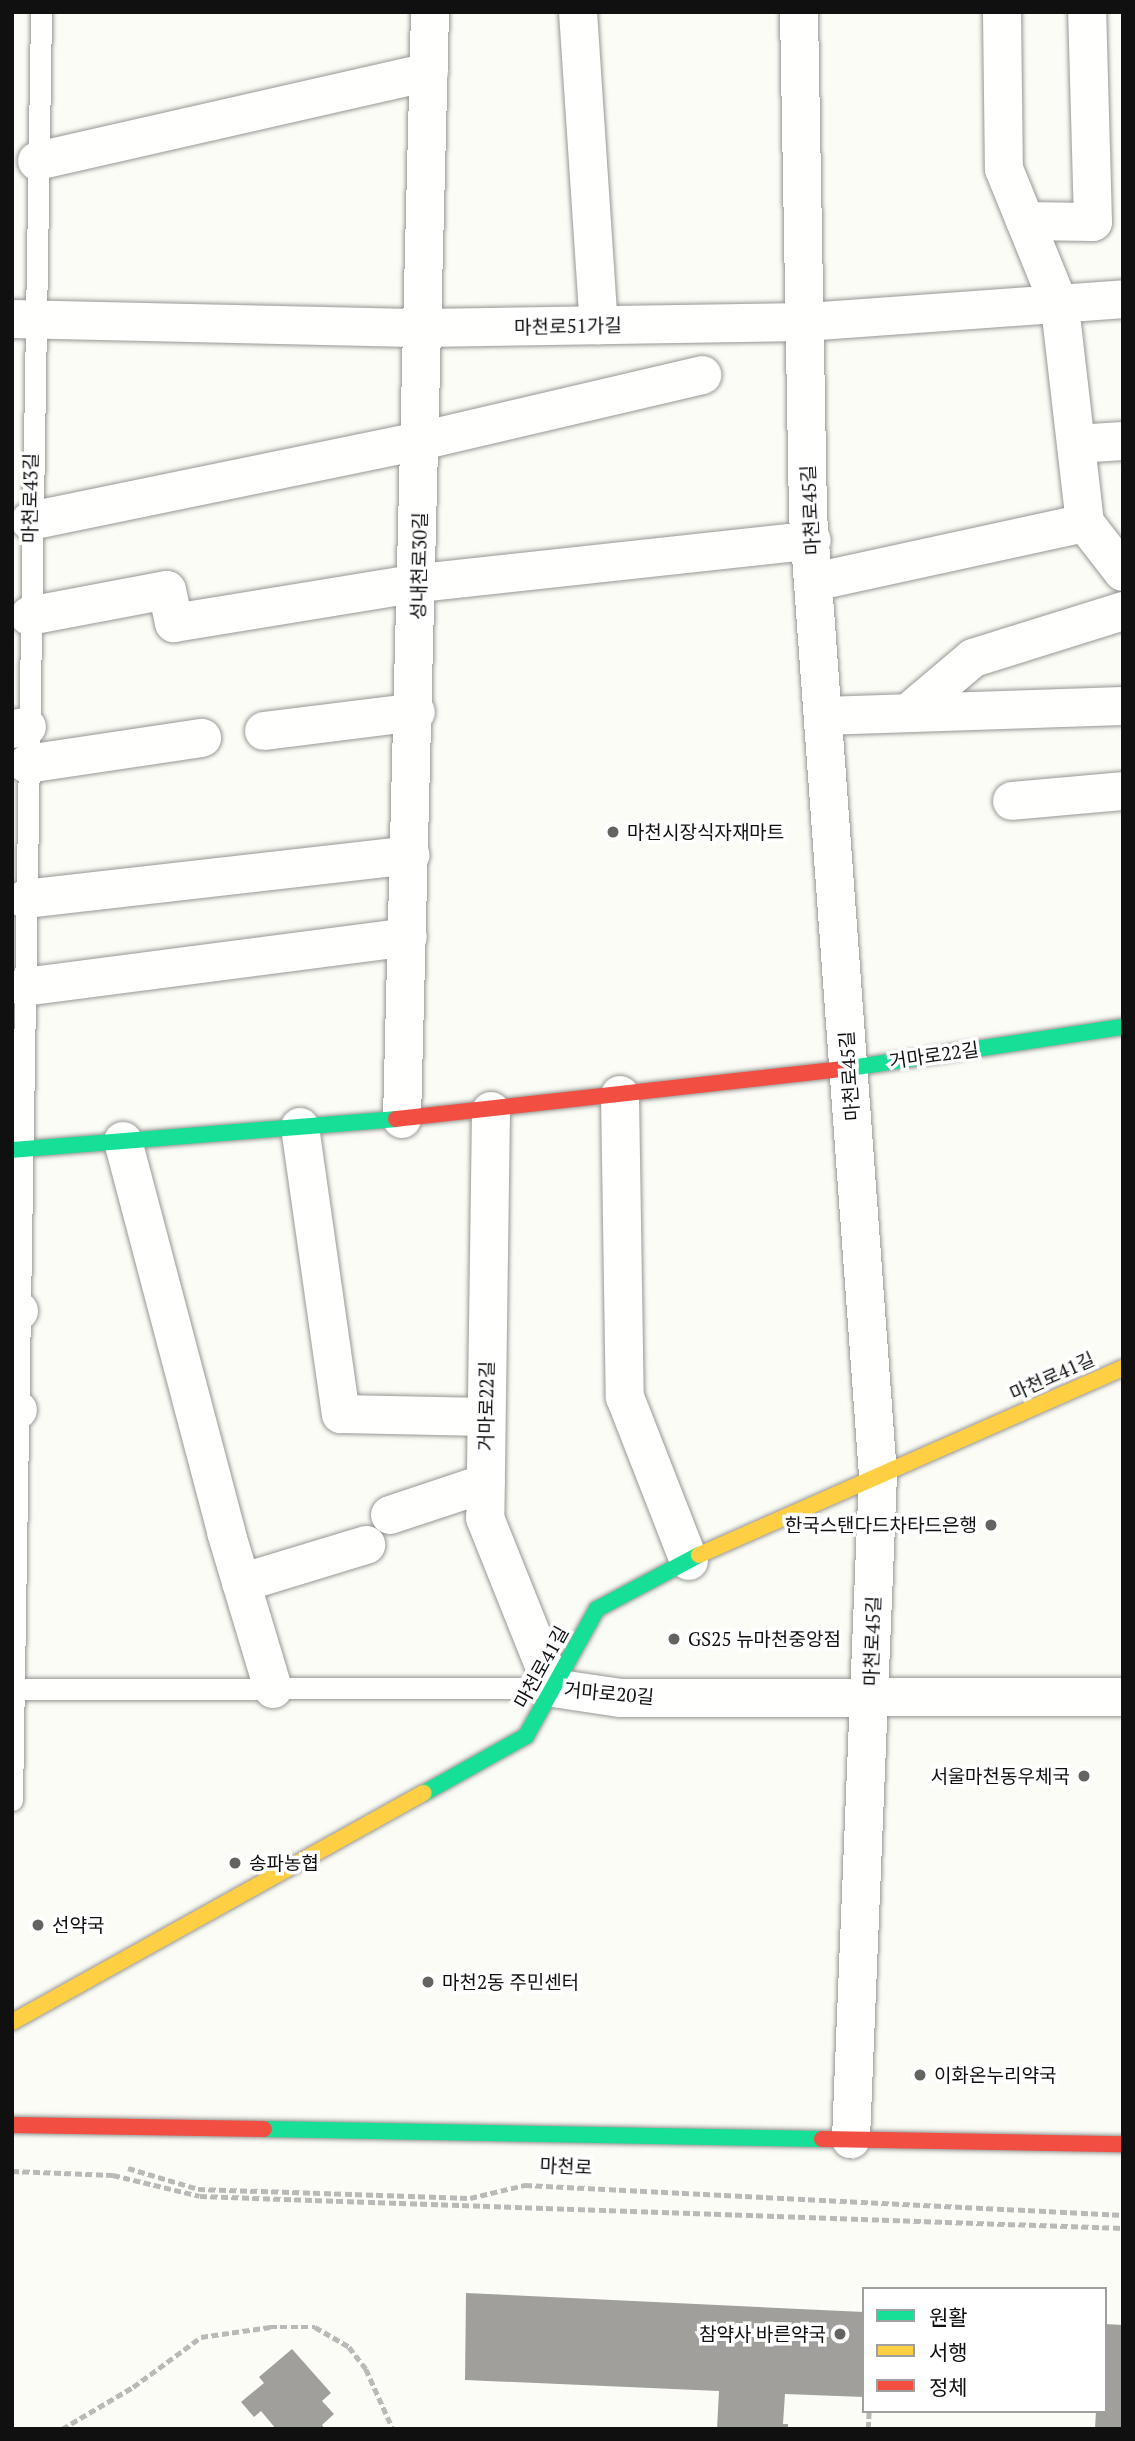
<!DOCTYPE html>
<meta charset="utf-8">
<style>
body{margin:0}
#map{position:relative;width:1135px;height:2441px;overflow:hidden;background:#fcfcf6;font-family:"PT Serif","Noto Sans KR",serif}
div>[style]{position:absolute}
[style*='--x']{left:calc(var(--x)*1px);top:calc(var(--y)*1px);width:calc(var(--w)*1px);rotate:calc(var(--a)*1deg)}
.building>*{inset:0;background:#a09f9b}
.path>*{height:4.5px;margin-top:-2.25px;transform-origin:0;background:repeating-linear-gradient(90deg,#b9b9b8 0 7px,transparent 0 10.5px)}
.roads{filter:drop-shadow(0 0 2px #969694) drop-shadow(0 0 2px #969694)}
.lane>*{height:21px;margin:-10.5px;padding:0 10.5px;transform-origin:10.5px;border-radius:10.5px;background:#fffffe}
.street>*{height:38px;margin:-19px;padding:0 19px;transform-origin:19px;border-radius:19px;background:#fffffe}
.fast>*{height:16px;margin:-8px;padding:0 8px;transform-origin:8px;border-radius:8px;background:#16e098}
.slow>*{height:16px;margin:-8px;padding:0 8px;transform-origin:8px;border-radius:8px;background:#ffcf43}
.jam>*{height:16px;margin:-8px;padding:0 8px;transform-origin:8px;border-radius:8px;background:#f24e42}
.dots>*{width:19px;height:19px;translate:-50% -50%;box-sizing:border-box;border:4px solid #fff;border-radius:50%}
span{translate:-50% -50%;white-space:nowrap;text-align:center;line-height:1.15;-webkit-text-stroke:7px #fff;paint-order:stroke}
.street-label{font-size:19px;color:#101010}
.poi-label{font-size:19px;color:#101010}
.left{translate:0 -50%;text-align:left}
.right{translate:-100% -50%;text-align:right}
.frame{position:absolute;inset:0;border:14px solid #101010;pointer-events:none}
.legend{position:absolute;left:862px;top:2287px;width:245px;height:126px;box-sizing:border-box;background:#fff;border:2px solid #9f9f9f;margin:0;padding:9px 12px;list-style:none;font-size:21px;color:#101010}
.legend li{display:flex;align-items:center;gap:14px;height:35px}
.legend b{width:35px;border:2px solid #9f9f9f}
</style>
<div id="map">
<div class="building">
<i style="clip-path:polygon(466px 2293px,864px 2312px,864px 2397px,785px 2394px,783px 2424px,788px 2424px,788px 2429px,717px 2429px,719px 2391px,465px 2380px)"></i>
<i style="clip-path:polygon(1105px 2324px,1123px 2325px,1123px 2429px,1095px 2429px,1096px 2411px,1105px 2411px)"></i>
<i style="clip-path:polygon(292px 2349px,331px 2393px,322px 2401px,334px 2414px,322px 2425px,325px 2429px,276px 2429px,261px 2411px,254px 2417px,241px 2402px,264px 2383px,259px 2377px)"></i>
</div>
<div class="path">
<i style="--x:128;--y:2168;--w:73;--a:16.7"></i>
<i style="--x:198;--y:2189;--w:272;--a:1.9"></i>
<i style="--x:470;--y:2198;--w:57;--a:-13.3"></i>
<i style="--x:525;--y:2185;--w:599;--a:2.87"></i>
<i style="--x:12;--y:2171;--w:101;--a:2.3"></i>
<i style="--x:113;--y:2175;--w:89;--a:13.6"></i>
<i style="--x:200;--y:2196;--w:924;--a:1.99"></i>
<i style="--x:62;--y:2429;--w:82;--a:-30.6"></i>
<i style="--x:133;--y:2387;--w:84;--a:-36.3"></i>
<i style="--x:201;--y:2337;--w:70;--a:-8.2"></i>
<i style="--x:270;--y:2327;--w:45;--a:0"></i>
<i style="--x:315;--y:2327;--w:39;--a:30"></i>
<i style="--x:349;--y:2347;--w:28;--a:52"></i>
<i style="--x:366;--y:2369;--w:66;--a:65.8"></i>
<i style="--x:868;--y:2429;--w:18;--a:-87"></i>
</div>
<div class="roads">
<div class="lane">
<i style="--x:12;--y:1689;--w:541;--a:-0.11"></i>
<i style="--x:12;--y:1800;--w:1788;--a:-89.07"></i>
</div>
<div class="street">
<i style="--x:578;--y:12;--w:314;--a:86.2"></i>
<i style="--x:799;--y:12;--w:503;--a:88.97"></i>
<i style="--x:808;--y:515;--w:963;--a:85.83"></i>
<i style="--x:878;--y:1475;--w:665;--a:92.33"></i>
<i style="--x:1002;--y:12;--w:157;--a:89.3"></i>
<i style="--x:1004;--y:169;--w:149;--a:67.9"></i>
<i style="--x:1060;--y:307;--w:217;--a:83.4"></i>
<i style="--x:1085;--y:523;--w:62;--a:52.2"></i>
<i style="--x:37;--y:161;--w:402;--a:-12.8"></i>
<i style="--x:1025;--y:221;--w:68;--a:0.8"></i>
<i style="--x:1093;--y:222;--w:210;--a:-91.6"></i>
<i style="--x:12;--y:319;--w:412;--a:1.3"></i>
<i style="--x:424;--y:328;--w:382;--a:-0.9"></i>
<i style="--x:806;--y:322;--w:318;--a:-4.1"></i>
<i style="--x:1076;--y:444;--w:47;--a:-3.7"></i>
<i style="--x:30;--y:521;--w:399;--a:-11.6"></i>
<i style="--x:421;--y:441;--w:289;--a:-13.2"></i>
<i style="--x:814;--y:582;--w:277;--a:-12.3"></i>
<i style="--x:29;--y:616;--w:140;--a:-10.7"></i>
<i style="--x:167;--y:590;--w:34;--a:78"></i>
<i style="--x:174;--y:623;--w:248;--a:-9.3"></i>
<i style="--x:419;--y:583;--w:395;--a:-6.2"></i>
<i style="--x:908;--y:713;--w:85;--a:-40.2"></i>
<i style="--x:973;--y:658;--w:157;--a:-17.4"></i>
<i style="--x:823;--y:716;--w:300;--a:-1.9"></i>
<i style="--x:12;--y:729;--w:15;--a:-8"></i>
<i style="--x:264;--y:731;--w:153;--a:-7.1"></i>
<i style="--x:27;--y:764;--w:177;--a:-8.5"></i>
<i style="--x:1012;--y:801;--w:111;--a:-5.1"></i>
<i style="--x:25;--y:899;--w:388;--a:-6.5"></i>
<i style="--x:24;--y:987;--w:387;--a:-7.4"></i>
<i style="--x:620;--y:1095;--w:302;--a:89.1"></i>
<i style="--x:625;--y:1397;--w:176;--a:68.7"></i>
<i style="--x:491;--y:1111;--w:407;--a:90.8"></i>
<i style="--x:485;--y:1518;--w:183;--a:68.2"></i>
<i style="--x:553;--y:1688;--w:69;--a:8.4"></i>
<i style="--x:621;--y:1698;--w:502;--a:-0.11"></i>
<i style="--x:402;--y:1119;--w:1107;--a:-88.55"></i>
<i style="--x:300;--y:1127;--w:290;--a:81.9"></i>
<i style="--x:341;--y:1414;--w:145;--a:1.2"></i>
<i style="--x:123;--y:1141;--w:404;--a:75.2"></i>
<i style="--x:226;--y:1532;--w:164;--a:73.3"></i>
<i style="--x:12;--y:1311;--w:7;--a:0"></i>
<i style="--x:12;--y:1409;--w:6;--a:9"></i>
<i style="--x:390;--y:1515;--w:101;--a:-18.4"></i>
<i style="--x:241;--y:1583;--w:131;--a:-16.9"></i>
</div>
<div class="fast">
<i style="--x:844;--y:1069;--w:282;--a:-8.6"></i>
<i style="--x:12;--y:1150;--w:385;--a:-4.6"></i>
<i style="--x:424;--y:1793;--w:117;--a:-29.2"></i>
<i style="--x:526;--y:1736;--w:145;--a:-60.8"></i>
<i style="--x:597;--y:1609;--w:115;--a:-27.9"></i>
<i style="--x:264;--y:2129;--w:558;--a:1.03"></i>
</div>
<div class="slow">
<i style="--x:699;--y:1555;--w:463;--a:-23.8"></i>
<i style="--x:12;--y:2022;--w:471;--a:-29.1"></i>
</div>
<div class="jam">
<i style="--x:396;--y:1119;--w:451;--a:-6.4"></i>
<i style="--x:12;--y:2125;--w:252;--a:0.9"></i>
<i style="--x:822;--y:2139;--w:301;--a:1"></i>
</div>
</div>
<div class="dots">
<i style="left:613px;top:832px;background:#636360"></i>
<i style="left:991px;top:1525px;background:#636360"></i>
<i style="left:674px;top:1639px;background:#636360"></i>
<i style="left:1084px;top:1776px;background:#636360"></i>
<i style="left:235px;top:1863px;background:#636360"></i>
<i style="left:38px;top:1925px;background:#636360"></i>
<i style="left:428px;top:1982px;background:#636360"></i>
<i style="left:920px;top:2075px;background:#636360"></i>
<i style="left:840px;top:2334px;background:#636360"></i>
</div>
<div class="street-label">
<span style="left:568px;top:326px;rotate:-1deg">마천로51가길</span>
<span style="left:30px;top:498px;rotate:-89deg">마천로43길</span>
<span style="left:810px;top:510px;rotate:-93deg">마천로45길</span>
<span style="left:419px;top:566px;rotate:-89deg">성내천로30길</span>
<span style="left:934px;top:1055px;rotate:-8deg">거마로22길</span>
<span style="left:849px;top:1076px;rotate:-94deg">마천로45길</span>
<span style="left:1052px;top:1376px;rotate:-24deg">마천로41길</span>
<span style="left:486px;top:1406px;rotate:-89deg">거마로22길</span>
<span style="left:872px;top:1641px;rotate:-88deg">마천로45길</span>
<span style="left:541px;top:1667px;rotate:-61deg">마천로41길</span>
<span style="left:609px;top:1693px;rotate:5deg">거마로20길</span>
<span style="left:566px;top:2166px;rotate:3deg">마천로</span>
</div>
<div class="poi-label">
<span class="left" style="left:627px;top:832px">마천시장식자재마트</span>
<span class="right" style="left:977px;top:1525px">한국스탠다드차타드은행</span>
<span class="left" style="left:688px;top:1639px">GS25 뉴마천중앙점</span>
<span class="right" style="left:1070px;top:1776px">서울마천동우체국</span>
<span class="left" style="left:249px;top:1863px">송파농협</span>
<span class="left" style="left:52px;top:1925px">선약국</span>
<span class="left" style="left:442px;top:1982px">마천2동 주민센터</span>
<span class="left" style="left:934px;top:2075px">이화온누리약국</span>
<span class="right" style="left:826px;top:2334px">참약사 바른약국</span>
</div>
<div class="frame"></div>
<ul class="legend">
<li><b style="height:9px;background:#16e098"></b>원활</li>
<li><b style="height:9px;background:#ffcf43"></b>서행</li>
<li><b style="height:9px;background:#f24e42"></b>정체</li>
</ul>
</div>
